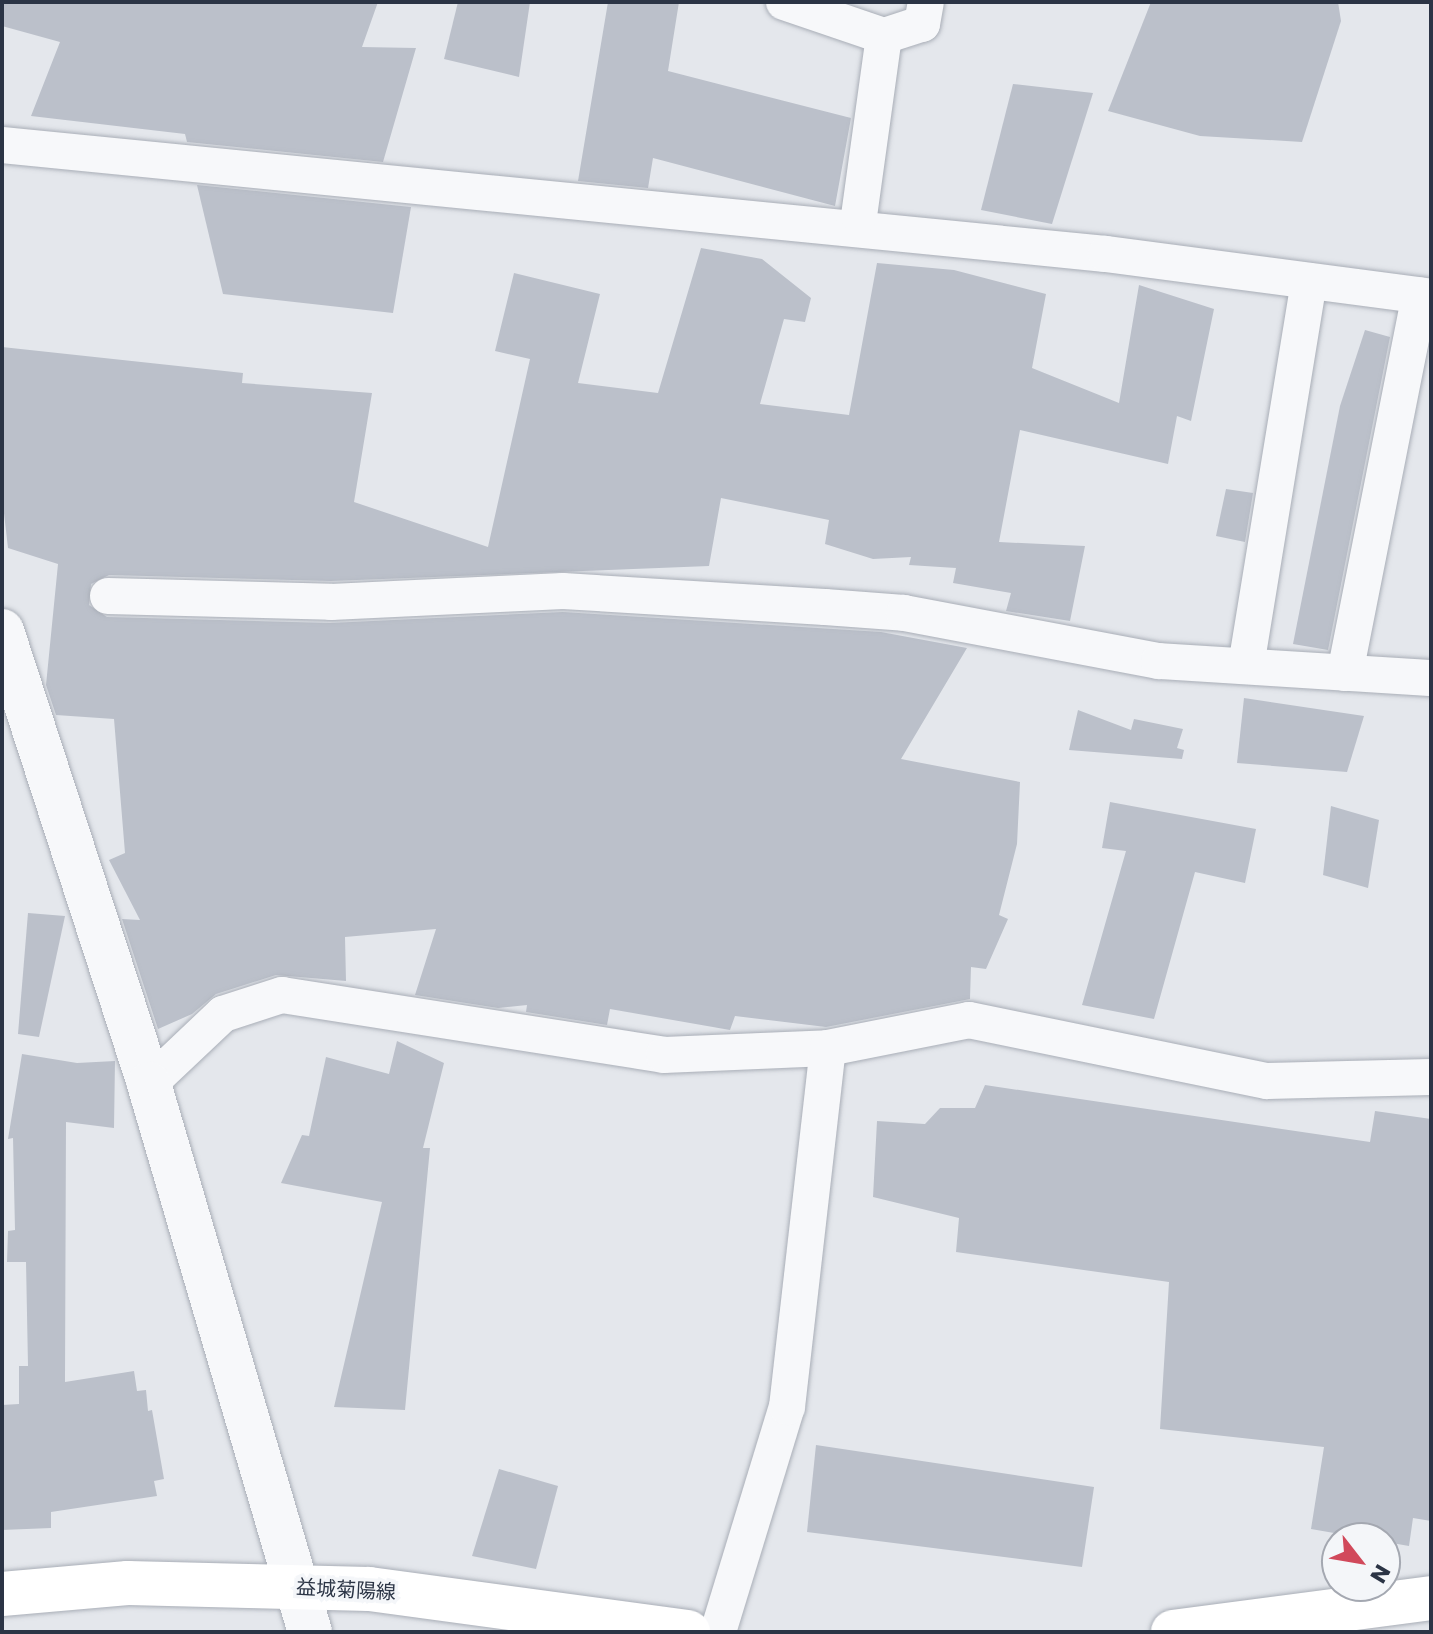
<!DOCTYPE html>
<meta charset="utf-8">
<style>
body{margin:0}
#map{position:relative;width:1433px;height:1634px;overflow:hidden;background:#e4e7ec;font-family:Poppins,"Noto Sans JP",sans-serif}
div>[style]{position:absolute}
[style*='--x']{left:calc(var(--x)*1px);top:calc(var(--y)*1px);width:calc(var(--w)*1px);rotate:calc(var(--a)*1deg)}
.building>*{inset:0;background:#bbc0ca}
.roads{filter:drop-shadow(0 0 2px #a9aeb7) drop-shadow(0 0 2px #a9aeb7)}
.minor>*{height:36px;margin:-18px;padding:0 18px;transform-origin:18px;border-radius:18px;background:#f7f8fa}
.tertiary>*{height:44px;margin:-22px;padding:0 22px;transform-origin:22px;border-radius:22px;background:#f7f8fa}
.secondary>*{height:44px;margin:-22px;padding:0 22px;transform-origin:22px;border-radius:22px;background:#fff}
span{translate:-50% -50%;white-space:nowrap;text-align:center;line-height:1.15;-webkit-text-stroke:7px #f4f6f9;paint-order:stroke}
.street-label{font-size:20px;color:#2b3445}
.frame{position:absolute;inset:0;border:4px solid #2b3445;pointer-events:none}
.north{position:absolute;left:1321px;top:1522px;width:80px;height:80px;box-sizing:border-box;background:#f4f6f9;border:2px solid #a4a8b1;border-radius:50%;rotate:121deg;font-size:22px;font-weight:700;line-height:32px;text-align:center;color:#2b3445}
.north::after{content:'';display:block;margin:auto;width:28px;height:36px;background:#d1495b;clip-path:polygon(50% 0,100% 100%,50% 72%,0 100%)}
</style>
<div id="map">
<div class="building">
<i style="clip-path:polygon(2px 2px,378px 2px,362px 47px,416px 48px,383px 162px,187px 142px,185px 134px,31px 116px,60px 42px,2px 26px)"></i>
<i style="clip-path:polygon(458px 2px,530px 2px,519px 77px,444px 59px)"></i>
<i style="clip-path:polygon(608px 2px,679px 2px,668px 71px,851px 118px,835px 206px,653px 158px,648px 188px,578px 181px)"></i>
<i style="clip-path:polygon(1151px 2px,1338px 2px,1341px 21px,1302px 142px,1200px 136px,1108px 111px)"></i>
<i style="clip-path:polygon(1013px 84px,1093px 93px,1052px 224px,981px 210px)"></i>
<i style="clip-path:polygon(197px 185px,411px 207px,393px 313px,223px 294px)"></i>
<i style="clip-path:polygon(701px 248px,762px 259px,811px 298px,805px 322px,784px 319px,760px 404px,849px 415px,877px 263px,954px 270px,1046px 294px,1032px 368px,1119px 403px,1139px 285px,1214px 309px,1191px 421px,1177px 416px,1168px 464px,1020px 430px,999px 542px,1085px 546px,1070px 621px,1006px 611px,1011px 593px,953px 583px,956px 568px,909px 565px,911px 557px,873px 559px,825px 544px,829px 520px,721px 498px,709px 566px,331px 581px,109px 575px,91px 584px,89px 605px,107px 617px,330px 623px,563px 612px,881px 632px,967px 648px,901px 759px,1020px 782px,1017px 844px,999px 915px,1008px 919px,986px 969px,971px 967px,970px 999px,826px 1027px,735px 1016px,730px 1030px,610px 1009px,607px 1025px,526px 1012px,527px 1005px,498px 1008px,415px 995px,436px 929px,345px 937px,346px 981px,276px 975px,216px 994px,192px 1014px,158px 1029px,122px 919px,140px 920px,109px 860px,125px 853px,114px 719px,56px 715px,46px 685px,58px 564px,8px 548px,2px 496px,2px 347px,243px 373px,242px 383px,372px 393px,354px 502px,488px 547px,530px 359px,495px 351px,514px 273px,600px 294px,578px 383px,658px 393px)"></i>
<i style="clip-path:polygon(1365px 330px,1390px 337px,1328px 650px,1293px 644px,1340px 406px)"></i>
<i style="clip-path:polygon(1226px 489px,1253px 493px,1245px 542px,1216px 536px)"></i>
<i style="clip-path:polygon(1244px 698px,1364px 716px,1347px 772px,1237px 763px)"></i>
<i style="clip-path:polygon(1078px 710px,1131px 730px,1134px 719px,1183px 729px,1177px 748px,1184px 750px,1182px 759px,1069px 750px)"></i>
<i style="clip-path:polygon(1110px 802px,1256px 829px,1245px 883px,1195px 872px,1154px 1019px,1082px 1005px,1126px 851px,1102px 848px)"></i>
<i style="clip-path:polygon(1331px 806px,1379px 820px,1368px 888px,1323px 875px)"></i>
<i style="clip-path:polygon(28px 913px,65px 916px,39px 1037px,18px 1034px)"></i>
<i style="clip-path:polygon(397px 1041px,444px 1063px,423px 1148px,430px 1148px,405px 1410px,334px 1407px,382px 1202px,281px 1183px,302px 1135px,309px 1136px,326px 1057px,389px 1074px)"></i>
<i style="clip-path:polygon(22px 1054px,77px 1063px,115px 1061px,114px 1128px,66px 1122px,65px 1382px,134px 1371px,137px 1391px,146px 1390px,148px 1411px,152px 1410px,164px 1479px,154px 1481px,157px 1496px,51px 1512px,51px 1528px,2px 1530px,2px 1405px,19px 1404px,19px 1366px,28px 1366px,26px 1262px,7px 1262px,8px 1231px,15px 1230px,13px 1138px,8px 1139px)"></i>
<i style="clip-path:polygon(985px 1085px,1370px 1142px,1375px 1111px,1431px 1119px,1431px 1521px,1413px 1518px,1409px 1546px,1311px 1529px,1324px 1447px,1160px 1429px,1169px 1282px,956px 1252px,959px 1218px,873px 1197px,877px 1121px,925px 1124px,940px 1108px,975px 1108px)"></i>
<i style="clip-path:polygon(816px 1445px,1094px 1487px,1082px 1567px,807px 1532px)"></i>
<i style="clip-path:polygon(499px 1469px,558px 1486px,536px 1569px,472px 1556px)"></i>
</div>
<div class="roads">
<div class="minor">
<i style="--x:784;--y:2;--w:106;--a:18.8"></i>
<i style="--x:2;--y:145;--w:1109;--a:5.64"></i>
<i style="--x:1106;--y:254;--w:328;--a:7.5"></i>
<i style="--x:853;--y:228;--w:13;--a:-63"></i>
<i style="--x:859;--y:216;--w:182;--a:-82.1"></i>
<i style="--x:884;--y:36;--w:40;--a:-18"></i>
<i style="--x:922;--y:24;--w:22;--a:-80"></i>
<i style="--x:108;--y:596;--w:223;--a:1.5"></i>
<i style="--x:331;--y:602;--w:232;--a:-2.7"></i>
<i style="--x:563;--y:591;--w:262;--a:3.5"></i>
<i style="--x:825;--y:607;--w:79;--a:4.3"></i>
<i style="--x:904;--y:613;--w:259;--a:10.7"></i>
<i style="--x:1159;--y:661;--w:273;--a:3.6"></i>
<i style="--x:1246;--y:666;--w:390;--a:-80.7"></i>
<i style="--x:1345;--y:673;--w:385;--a:-78.8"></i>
<i style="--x:149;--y:1084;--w:102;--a:-43.4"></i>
<i style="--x:223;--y:1014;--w:62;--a:-17.9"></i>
<i style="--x:282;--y:995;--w:387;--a:8.9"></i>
<i style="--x:664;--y:1055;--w:164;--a:-2.4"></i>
<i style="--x:718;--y:1632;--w:235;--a:-73"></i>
<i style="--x:787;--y:1407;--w:361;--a:-83.5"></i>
<i style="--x:828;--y:1048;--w:144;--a:-11.2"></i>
<i style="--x:969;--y:1020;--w:304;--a:11.6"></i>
<i style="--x:1267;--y:1081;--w:164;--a:-1.4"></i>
</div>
<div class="tertiary">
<i style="--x:2;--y:631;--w:476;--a:72"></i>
<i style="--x:149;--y:1084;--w:571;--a:73.63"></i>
</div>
<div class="secondary">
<i style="--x:2;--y:1594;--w:126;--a:-5"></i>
<i style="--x:128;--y:1583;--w:241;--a:1.4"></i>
<i style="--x:369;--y:1589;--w:322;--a:7.7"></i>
<i style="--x:1173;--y:1632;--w:260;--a:-7.5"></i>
</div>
</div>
<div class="street-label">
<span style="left:346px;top:1590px;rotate:3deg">益城菊陽線</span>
</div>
<div class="frame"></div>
<div class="north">N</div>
</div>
